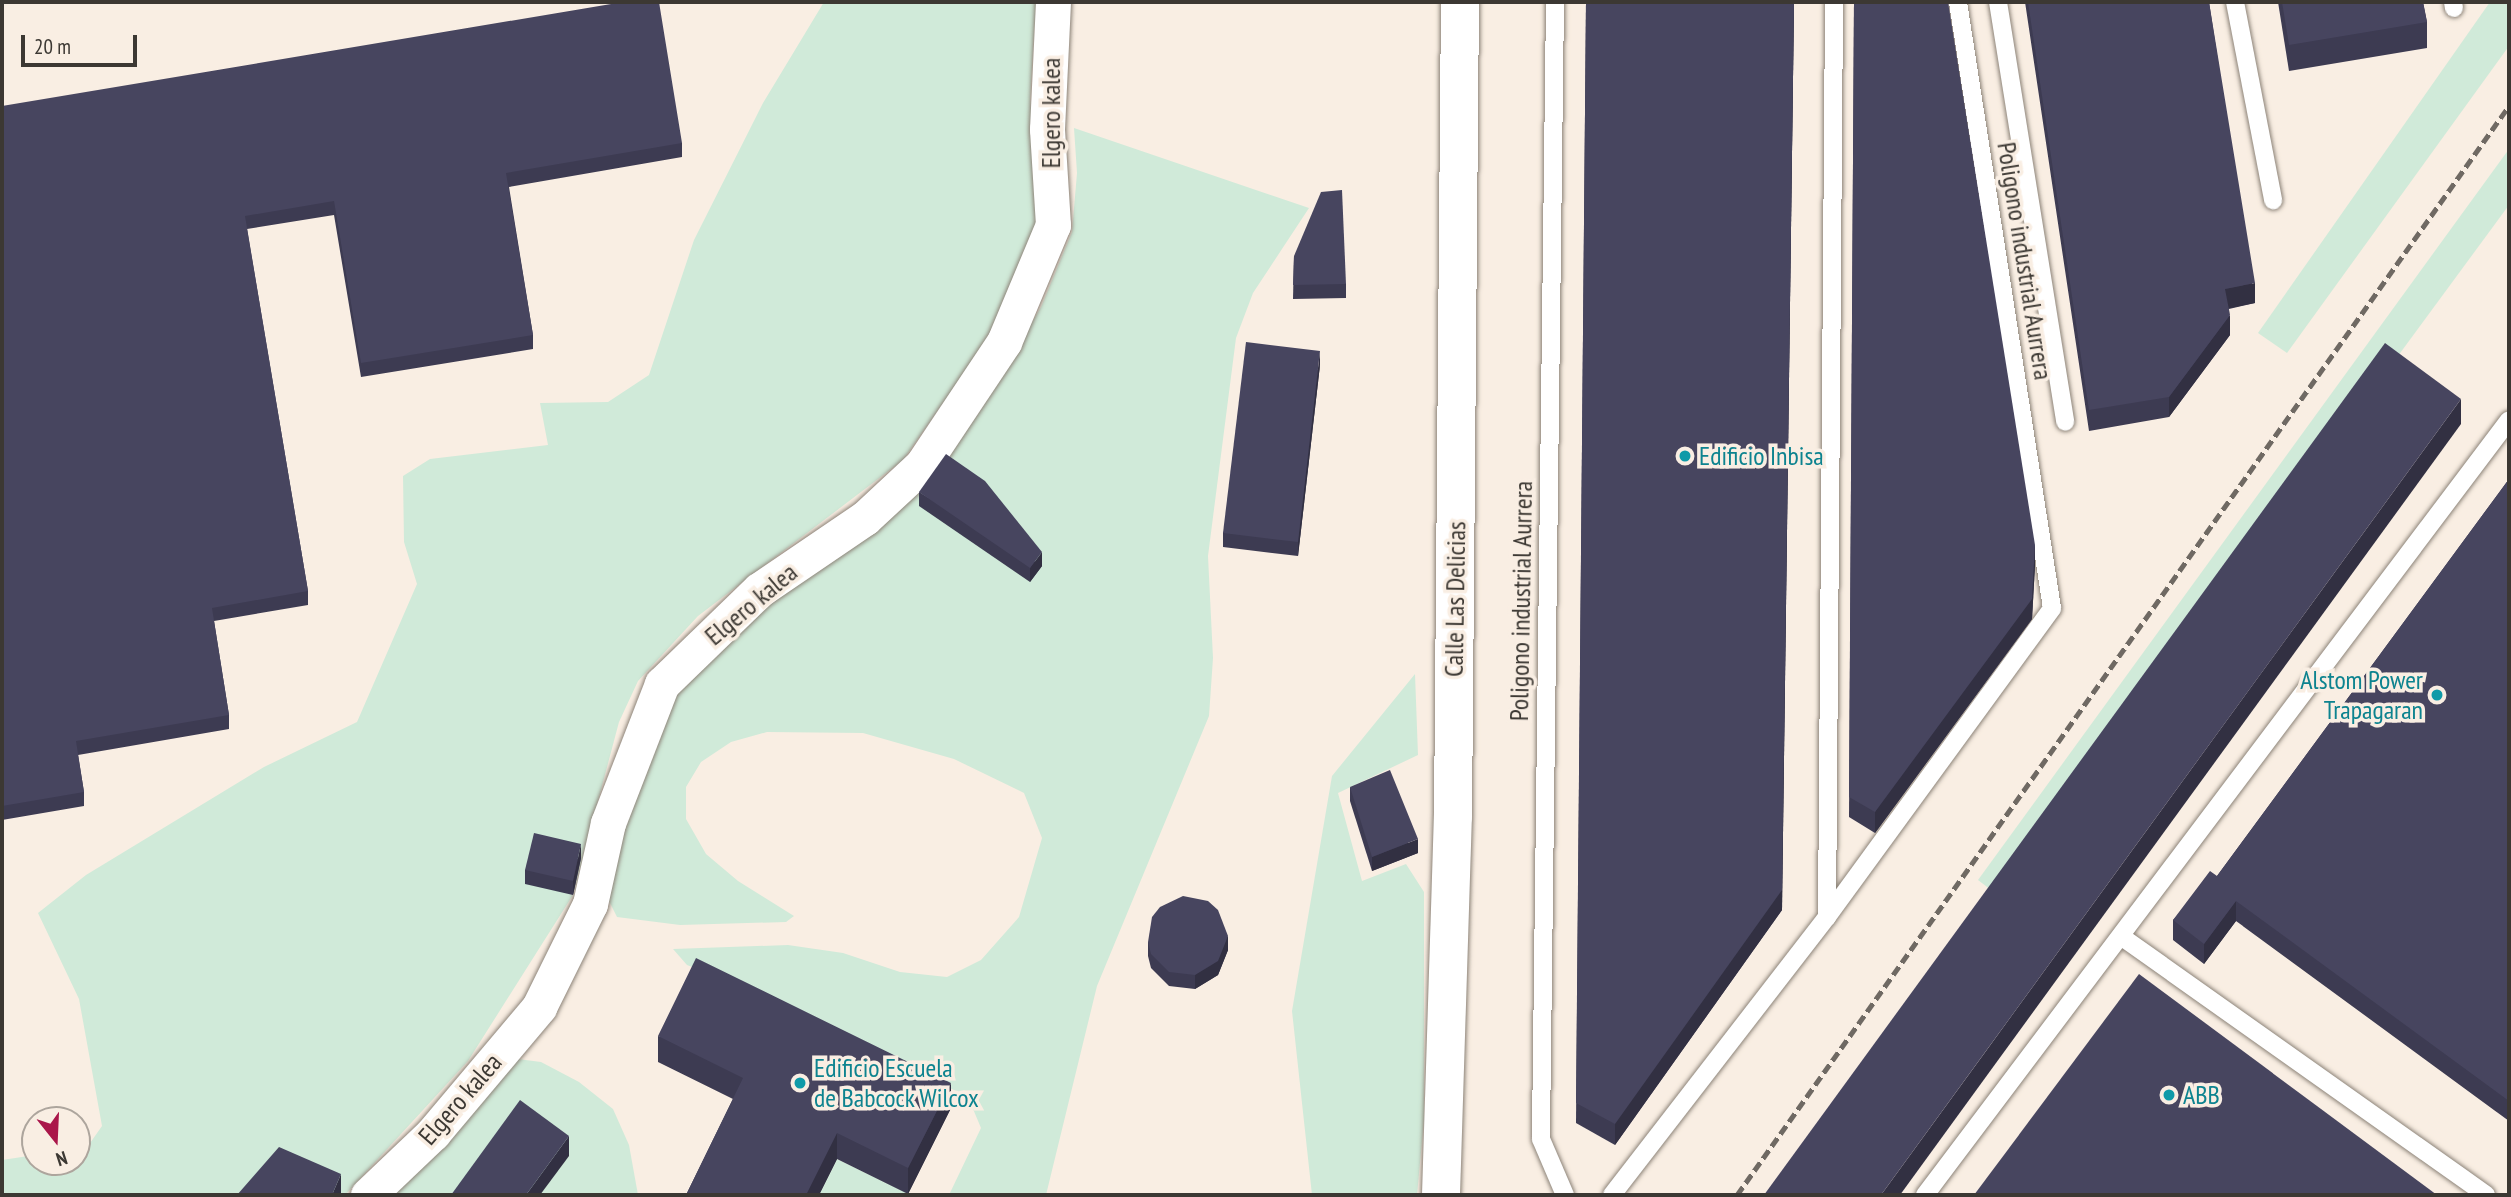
<!DOCTYPE html>
<style>
body{margin:0}
#map{position:relative;width:2511px;height:1197px;overflow:hidden;background:#f9eee3;font-family:"PT Sans Narrow",sans-serif}
div>[style]{position:absolute}
[style*='--x']{left:calc(var(--x)*1px);top:calc(var(--y)*1px);width:calc(var(--w)*1px);rotate:calc(var(--a)*1deg)}
.green>*{inset:0;background:#d0ead9}
.roads{filter:drop-shadow(0 0 2px #8c8378) drop-shadow(0 0 2px #8c8378)}
.lane>*{height:18px;margin:-9px;padding:0 9px;transform-origin:9px;border-radius:9px;background:#fff}
.street>*{height:35px;margin:-17.5px;padding:0 17.5px;transform-origin:17.5px;border-radius:17.5px;background:#fff}
.secondary>*{height:38px;margin:-19px;padding:0 19px;transform-origin:19px;border-radius:19px;background:#fff}
.rail>*{height:5px;margin-top:-2.5px;transform-origin:0;background:repeating-linear-gradient(90deg,#6f6963 0 10px,transparent 0 15px)}
.wall>*{inset:0;background:#3d3b52}
.shaded-wall>*{inset:0;background:#323042}
.building>*{inset:0;background:#47455f}
.dots>*{width:19px;height:19px;translate:-50% -50%;box-sizing:border-box;border:4px solid #f9eee3;border-radius:50%}
span{translate:-50% -50%;white-space:nowrap;text-align:center;line-height:1.15;-webkit-text-stroke:7px #f9eee3;paint-order:stroke}
.street-label{font-size:26px;color:#3c3833}
.culture-label{font-size:26px;color:#0d838f}
.left{translate:0 -50%;text-align:left}
.right{translate:-100% -50%;text-align:right}
.frame{position:absolute;inset:0;border:4px solid #3c3833;pointer-events:none}
.north{position:absolute;left:21px;top:1106px;width:70px;height:70px;box-sizing:border-box;background:#f9eee3;border:2px solid #ada59d;border-radius:50%;rotate:162deg;font-size:19px;font-weight:700;line-height:28px;text-align:center;color:#3c3833}
.north::after{content:'';display:block;margin:auto;width:24px;height:32px;background:#aa164a;clip-path:polygon(50% 0,100% 100%,50% 72%,0 100%)}
.scale{position:absolute;left:21px;top:35px;width:116px;height:32px;box-sizing:border-box;border:4px solid #3c3833;border-top:0;padding-left:9px;font-size:21px;line-height:24px;white-space:nowrap;color:#3c3833;-webkit-text-stroke:5px #f9eee3;paint-order:stroke}
</style>
<div id="map">
<div class="green">
<i style="clip-path:polygon(824px 2px,1036px 2px,1030px 99px,1040px 197px,1036px 229px,1026px 262px,983px 346px,903px 460px,698px 616px,638px 681px,619px 722px,573px 895px,468px 1061px,345px 1195px,2px 1195px,2px 1160px,35px 1155px,35px 1162px,77px 1162px,77px 1148px,88px 1146px,102px 1126px,79px 999px,38px 913px,86px 875px,264px 767px,357px 722px,417px 584px,404px 542px,403px 476px,430px 459px,548px 445px,540px 403px,608px 402px,649px 375px,694px 240px,763px 103px)"></i>
<i style="clip-path:polygon(2490px 2px,2509px 2px,2509px 46px,2287px 353px,2258px 333px)"></i>
<i style="clip-path:polygon(1074px 128px,1309px 208px,1253px 293px,1236px 338px,1208px 556px,1213px 658px,1209px 716px,1097px 986px,1046px 1195px,949px 1195px,981px 1128px,968px 1097px,751px 990px,687px 965px,673px 949px,788px 945px,843px 953px,900px 972px,947px 977px,981px 960px,1019px 917px,1042px 838px,1024px 793px,954px 759px,863px 733px,767px 732px,731px 742px,701px 762px,686px 787px,686px 819px,706px 854px,738px 881px,794px 916px,786px 922px,680px 925px,617px 917px,605px 893px,613px 853px,665px 716px,683px 682px,759px 609px,941px 458px,978px 414px,1041px 307px,1072px 232px,1077px 173px)"></i>
<i style="clip-path:polygon(2509px 149px,2509px 205px,2000px 897px,1978px 880px)"></i>
<i style="clip-path:polygon(1415px 674px,1418px 755px,1338px 793px,1362px 881px,1406px 864px,1424px 892px,1424px 1120px,1417px 1195px,1312px 1195px,1292px 1011px,1332px 776px)"></i>
<i style="clip-path:polygon(518px 1059px,541px 1062px,579px 1082px,613px 1109px,629px 1145px,638px 1195px,384px 1195px)"></i>
<i style="clip-path:polygon(837px 1159px,911px 1195px,819px 1195px)"></i>
</div>
<div class="roads">
<div class="lane">
<i style="--x:1555;--y:2;--w:1137;--a:90.71"></i>
<i style="--x:1541;--y:1139;--w:61;--a:66.8"></i>
<i style="--x:1998;--y:2;--w:425;--a:80.9"></i>
<i style="--x:2235;--y:2;--w:202;--a:79.1"></i>
<i style="--x:2453;--y:2;--w:6;--a:81"></i>
<i style="--x:1827;--y:917;--w:382;--a:-53.9"></i>
<i style="--x:2052;--y:608;--w:613;--a:-98.82"></i>
<i style="--x:2122;--y:937;--w:446;--a:35.3"></i>
<i style="--x:1612;--y:1195;--w:351;--a:-52.3"></i>
<i style="--x:1827;--y:917;--w:915;--a:-89.56"></i>
<i style="--x:1925;--y:1195;--w:970;--a:-53"></i>
</div>
<div class="street">
<i style="--x:368;--y:1195;--w:90;--a:-43.6"></i>
<i style="--x:433;--y:1133;--w:165;--a:-49.9"></i>
<i style="--x:539;--y:1007;--w:115;--a:-63.7"></i>
<i style="--x:590;--y:904;--w:83;--a:-77.5"></i>
<i style="--x:608;--y:823;--w:149;--a:-68.8"></i>
<i style="--x:662;--y:684;--w:135;--a:-44.1"></i>
<i style="--x:759;--y:590;--w:128;--a:-34.2"></i>
<i style="--x:865;--y:518;--w:78;--a:-42.9"></i>
<i style="--x:922;--y:465;--w:148;--a:-56.3"></i>
<i style="--x:1004;--y:342;--w:127;--a:-67.3"></i>
<i style="--x:1053;--y:225;--w:96;--a:-93.6"></i>
<i style="--x:1047;--y:129;--w:127;--a:-87.3"></i>
</div>
<div class="secondary">
<i style="--x:1441;--y:1195;--w:378;--a:-88.2"></i>
<i style="--x:1453;--y:817;--w:815;--a:-89.51"></i>
</div>
</div>
<div class="rail">
<i style="--x:1737;--y:1195;--w:1335;--a:-54.67"></i>
</div>
<div class="wall">
<i style="clip-path:polygon(1586px 2px,1794px 2px,1782px 910px,1615px 1145px,1576px 1123px)"></i>
<i style="clip-path:polygon(1854px 2px,2035px 565px,2032px 619px,1875px 833px,1849px 817px)"></i>
<i style="clip-path:polygon(2025px 2px,2209px 2px,2255px 303px,2229px 309px,2230px 335px,2169px 417px,2089px 431px)"></i>
<i style="clip-path:polygon(2278px 2px,2423px 2px,2427px 22px,2427px 48px,2289px 71px)"></i>
<i style="clip-path:polygon(2px 106px,682px 143px,682px 157px,509px 187px,533px 335px,533px 349px,361px 377px,334px 215px,247px 229px,308px 591px,308px 605px,214px 621px,229px 715px,229px 729px,78px 755px,84px 792px,84px 806px,2px 820px)"></i>
<i style="clip-path:polygon(1294px 256px,1346px 284px,1346px 298px,1293px 299px)"></i>
<i style="clip-path:polygon(1320px 365px,1298px 556px,1223px 547px,1223px 533px)"></i>
<i style="clip-path:polygon(2509px 479px,2509px 1121px,2236px 921px,2204px 964px,2173px 940px,2173px 920px,2217px 876px)"></i>
<i style="clip-path:polygon(919px 492px,1042px 566px,1030px 582px,919px 506px)"></i>
<i style="clip-path:polygon(1350px 787px,1418px 853px,1372px 871px,1350px 801px)"></i>
<i style="clip-path:polygon(581px 858px,573px 895px,525px 884px,525px 870px)"></i>
<i style="clip-path:polygon(1148px 942px,1228px 950px,1218px 975px,1195px 989px,1169px 986px,1151px 968px,1148px 956px)"></i>
<i style="clip-path:polygon(658px 1036px,951px 1108px,908px 1194px,837px 1159px,819px 1195px,686px 1195px,733px 1099px,658px 1062px)"></i>
</div>
<div class="shaded-wall">
<i style="clip-path:polygon(1794px 2px,1782px 910px,1615px 1145px,1615px 1124px)"></i>
<i style="clip-path:polygon(2255px 283px,2255px 303px,2225px 309px,2225px 289px)"></i>
<i style="clip-path:polygon(2230px 315px,2230px 335px,2169px 417px,2169px 397px)"></i>
<i style="clip-path:polygon(1320px 351px,1320px 365px,1298px 556px,1298px 542px)"></i>
<i style="clip-path:polygon(2461px 399px,2461px 424px,1900px 1195px,1881px 1195px)"></i>
<i style="clip-path:polygon(2035px 545px,2035px 565px,2032px 619px,1875px 833px,1875px 812px)"></i>
<i style="clip-path:polygon(1042px 552px,1042px 566px,1030px 582px,1030px 568px)"></i>
<i style="clip-path:polygon(1418px 839px,1418px 853px,1372px 871px,1372px 857px)"></i>
<i style="clip-path:polygon(581px 844px,581px 858px,573px 895px,573px 881px)"></i>
<i style="clip-path:polygon(2236px 901px,2236px 921px,2204px 964px,2204px 944px)"></i>
<i style="clip-path:polygon(1228px 936px,1228px 950px,1218px 975px,1195px 989px,1195px 975px)"></i>
<i style="clip-path:polygon(951px 1083px,951px 1108px,908px 1194px,908px 1168px)"></i>
<i style="clip-path:polygon(837px 1133px,837px 1159px,819px 1195px,806px 1195px)"></i>
<i style="clip-path:polygon(569px 1136px,569px 1156px,540px 1195px,526px 1195px)"></i>
<i style="clip-path:polygon(341px 1174px,341px 1195px,332px 1195px)"></i>
</div>
<div class="building">
<i style="clip-path:polygon(623px 2px,659px 2px,682px 143px,506px 173px,533px 335px,361px 363px,334px 201px,245px 216px,308px 591px,212px 608px,229px 715px,76px 741px,84px 792px,2px 806px,2px 106px)"></i>
<i style="clip-path:polygon(1586px 2px,1794px 2px,1782px 890px,1615px 1124px,1576px 1103px)"></i>
<i style="clip-path:polygon(1854px 2px,1948px 2px,2035px 545px,2032px 599px,1875px 812px,1849px 797px)"></i>
<i style="clip-path:polygon(2028px 2px,2209px 2px,2255px 283px,2225px 289px,2230px 315px,2169px 397px,2089px 410px)"></i>
<i style="clip-path:polygon(2282px 2px,2423px 2px,2427px 22px,2289px 45px)"></i>
<i style="clip-path:polygon(1342px 190px,1346px 284px,1293px 285px,1294px 256px,1321px 192px)"></i>
<i style="clip-path:polygon(1246px 342px,1320px 351px,1298px 542px,1223px 533px)"></i>
<i style="clip-path:polygon(2385px 343px,2461px 399px,1881px 1195px,1764px 1195px)"></i>
<i style="clip-path:polygon(946px 454px,985px 481px,1042px 552px,1030px 568px,919px 492px)"></i>
<i style="clip-path:polygon(2509px 479px,2509px 1101px,2236px 901px,2204px 944px,2173px 920px,2210px 871px,2217px 876px)"></i>
<i style="clip-path:polygon(1390px 770px,1418px 839px,1372px 857px,1350px 787px)"></i>
<i style="clip-path:polygon(534px 833px,581px 844px,573px 881px,525px 870px)"></i>
<i style="clip-path:polygon(1183px 896px,1208px 901px,1218px 910px,1228px 936px,1218px 961px,1195px 975px,1169px 972px,1151px 954px,1148px 942px,1152px 917px,1160px 907px)"></i>
<i style="clip-path:polygon(696px 958px,951px 1083px,908px 1168px,837px 1133px,806px 1195px,686px 1195px,743px 1078px,658px 1036px)"></i>
<i style="clip-path:polygon(2139px 974px,2437px 1195px,1974px 1195px)"></i>
<i style="clip-path:polygon(520px 1100px,569px 1136px,526px 1195px,451px 1195px)"></i>
<i style="clip-path:polygon(279px 1147px,341px 1174px,332px 1195px,237px 1195px)"></i>
</div>
<div class="dots">
<i style="left:1685px;top:456px;background:#0f9aa8"></i>
<i style="left:2437px;top:695px;background:#0f9aa8"></i>
<i style="left:800px;top:1083px;background:#0f9aa8"></i>
<i style="left:2169px;top:1095px;background:#0f9aa8"></i>
</div>
<div class="street-label">
<span style="left:1051px;top:113px;rotate:-90deg">Elgero kalea</span>
<span style="left:2025px;top:261px;rotate:81deg">Poligono industrial Aurrera</span>
<span style="left:1455px;top:599px;rotate:-89deg">Calle Las Delicias</span>
<span style="left:1521px;top:601px;rotate:-89deg">Poligono industrial Aurrera</span>
<span style="left:751px;top:604px;rotate:-40deg">Elgero kalea</span>
<span style="left:460px;top:1099px;rotate:-49deg">Elgero kalea</span>
</div>
<div class="culture-label">
<span class="left" style="left:1699px;top:456px">Edificio Inbisa</span>
<span class="right" style="left:2423px;top:695px">Alstom Power<br>Trapagaran</span>
<span class="left" style="left:814px;top:1083px">Edificio Escuela<br>de Babcock Wilcox</span>
<span class="left" style="left:2183px;top:1095px">ABB</span>
</div>
<div class="frame"></div>
<div class="north">N</div>
<div class="scale">20 m</div>
</div>
